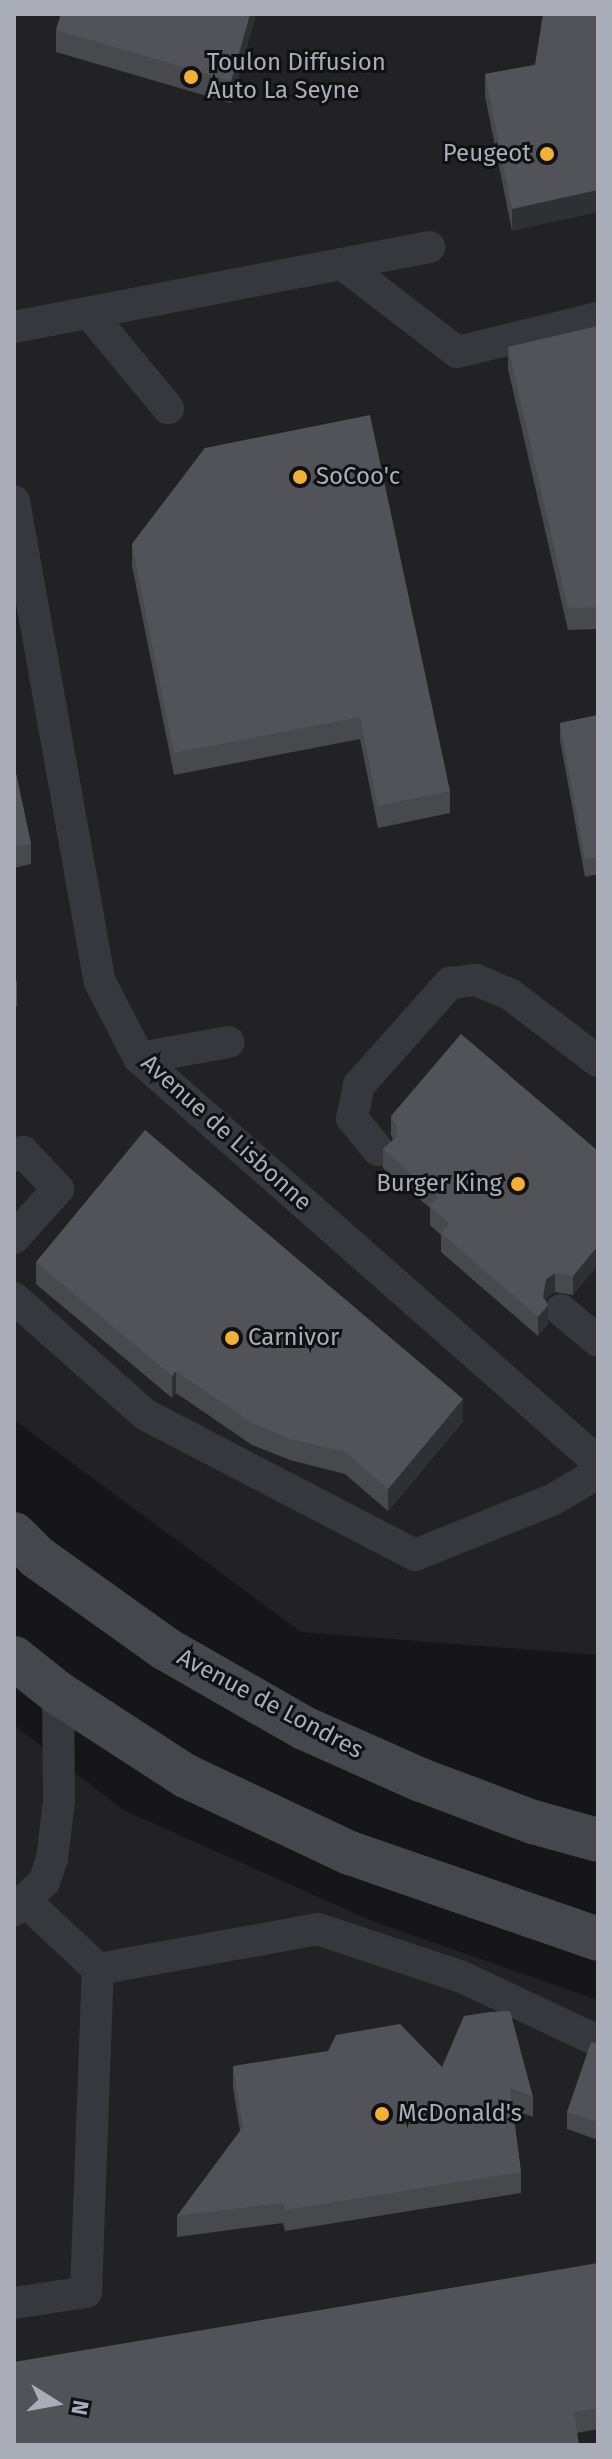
<!DOCTYPE html>
<style>
body{margin:0}
#map{position:relative;width:612px;height:2459px;overflow:hidden;background:#161618;font-family:"Fira Sans",sans-serif}
div>[style]{position:absolute}
[style*='--x']{left:calc(var(--x)*1px);top:calc(var(--y)*1px);width:calc(var(--w)*1px);rotate:calc(var(--a)*1deg)}
.built>*{inset:0;background:#222225}
.service>*{height:32px;margin:-16px;padding:0 16px;transform-origin:16px;border-radius:16px;background:#37383d}
.secondary>*{height:44px;margin:-22px;padding:0 22px;transform-origin:22px;border-radius:22px;background:#45474d}
.wall>*{inset:0;background:#47494d}
.shaded-wall>*{inset:0;background:#2f3033}
.building>*{inset:0;background:#525359}
.dots>*{width:22px;height:22px;translate:-50% -50%;box-sizing:border-box;border:4px solid #111113;border-radius:50%}
span{translate:-50% -50%;white-space:nowrap;text-align:center;line-height:1.15;-webkit-text-stroke:6px #111113;paint-order:stroke}
.poi-label{font-size:24px;color:#a8adb8}
.left{translate:0 -50%;text-align:left}
.right{translate:-100% -50%;text-align:right}
.street-label{font-size:24px;color:#a8adb8}
.frame{position:absolute;inset:0;border:16px solid #a8adb8;pointer-events:none}
.north{position:absolute;left:16px;top:2363px;width:80px;height:80px;-webkit-text-stroke:6px #111113;paint-order:stroke;rotate:101deg;font-size:22px;font-weight:700;line-height:32px;text-align:center;color:#a8adb8}
.north::after{content:'';display:block;margin:auto;width:28px;height:36px;background:#a8adb8;clip-path:polygon(50% 0,100% 100%,50% 72%,0 100%)}
</style>
<div id="map">
<div class="built">
<i style="clip-path:polygon(14px 14px,598px 14px,598px 1655px,301px 1632px,14px 1420px)"></i>
<i style="clip-path:polygon(14px 1725px,123px 1810px,372px 1921px,598px 2000px,598px 2445px,14px 2445px)"></i>
</div>
<div class="service">
<i style="--x:345;--y:266;--w:141;--a:37.5"></i>
<i style="--x:457;--y:352;--w:145;--a:-13.6"></i>
<i style="--x:91;--y:315;--w:121;--a:50.4"></i>
<i style="--x:14;--y:327;--w:423;--a:-10.9"></i>
<i style="--x:14;--y:501;--w:489;--a:79.9"></i>
<i style="--x:100;--y:982;--w:85;--a:62.8"></i>
<i style="--x:139;--y:1058;--w:611;--a:41.35"></i>
<i style="--x:139;--y:1058;--w:91;--a:-10.1"></i>
<i style="--x:378;--y:1150;--w:41;--a:-129.1"></i>
<i style="--x:352;--y:1118;--w:34;--a:-78"></i>
<i style="--x:359;--y:1085;--w:137;--a:-48.3"></i>
<i style="--x:450;--y:983;--w:26;--a:-7"></i>
<i style="--x:476;--y:980;--w:38;--a:23"></i>
<i style="--x:511;--y:995;--w:109;--a:37.2"></i>
<i style="--x:14;--y:1156;--w:10;--a:-24"></i>
<i style="--x:23;--y:1152;--w:51;--a:46.6"></i>
<i style="--x:58;--y:1189;--w:66;--a:131.9"></i>
<i style="--x:14;--y:1298;--w:176;--a:41.6"></i>
<i style="--x:146;--y:1415;--w:303;--a:27.5"></i>
<i style="--x:415;--y:1555;--w:150;--a:-21.9"></i>
<i style="--x:554;--y:1499;--w:51;--a:-30.6"></i>
<i style="--x:561;--y:1310;--w:48;--a:40"></i>
<i style="--x:14;--y:1910;--w:41;--a:-43"></i>
<i style="--x:44;--y:1882;--w:24;--a:-71"></i>
<i style="--x:52;--y:1859;--w:58;--a:-83.1"></i>
<i style="--x:59;--y:1801;--w:108;--a:-90.5"></i>
<i style="--x:98;--y:1969;--w:224;--a:-10.3"></i>
<i style="--x:318;--y:1929;--w:152;--a:18.4"></i>
<i style="--x:462;--y:1977;--w:150;--a:25.2"></i>
<i style="--x:14;--y:2303;--w:73;--a:-8.7"></i>
<i style="--x:86;--y:2292;--w:323;--a:-87.9"></i>
<i style="--x:98;--y:1969;--w:100;--a:-137"></i>
</div>
<div class="secondary">
<i style="--x:14;--y:1534;--w:33;--a:45"></i>
<i style="--x:37;--y:1557;--w:158;--a:35.5"></i>
<i style="--x:166;--y:1649;--w:159;--a:29.8"></i>
<i style="--x:304;--y:1728;--w:128;--a:24"></i>
<i style="--x:421;--y:1780;--w:120;--a:20.6"></i>
<i style="--x:533;--y:1822;--w:67;--a:15.5"></i>
<i style="--x:14;--y:1658;--w:56;--a:38.5"></i>
<i style="--x:58;--y:1693;--w:153;--a:33"></i>
<i style="--x:186;--y:1776;--w:181;--a:25.2"></i>
<i style="--x:350;--y:1853;--w:262;--a:19.1"></i>
</div>
<div class="wall">
<i style="clip-path:polygon(61px 14px,256px 14px,231px 103px,56px 52px,56px 30px)"></i>
<i style="clip-path:polygon(535px 65px,512px 231px,485px 96px,485px 74px)"></i>
<i style="clip-path:polygon(598px 326px,598px 629px,568px 630px,508px 369px,508px 347px)"></i>
<i style="clip-path:polygon(205px 448px,450px 791px,450px 813px,378px 828px,360px 739px,174px 775px,132px 566px,132px 544px)"></i>
<i style="clip-path:polygon(598px 715px,598px 874px,585px 877px,560px 740px,560px 723px)"></i>
<i style="clip-path:polygon(14px 764px,31px 844px,31px 864px,14px 868px)"></i>
<i style="clip-path:polygon(14px 969px,17px 985px,17px 1006px,14px 1006px)"></i>
<i style="clip-path:polygon(391px 1116px,598px 1151px,573px 1295px,555px 1292px,546px 1298px,548px 1324px,538px 1336px,441px 1252px,441px 1235px,430px 1225px,430px 1208px,383px 1168px,383px 1149px,393px 1140px,391px 1135px)"></i>
<i style="clip-path:polygon(36px 1262px,463px 1421px,388px 1511px,345px 1474px,290px 1460px,252px 1445px,176px 1393px,172px 1398px,36px 1284px)"></i>
<i style="clip-path:polygon(598px 2044px,598px 2140px,567px 2129px,567px 2112px)"></i>
<i style="clip-path:polygon(233px 2066px,442px 2067px,533px 2097px,533px 2117px,513px 2110px,521px 2172px,521px 2193px,285px 2231px,283px 2223px,177px 2237px,177px 2216px,240px 2131px,233px 2087px)"></i>
<i style="clip-path:polygon(598px 2263px,598px 2429px,577px 2433px,14px 2445px)"></i>
</div>
<div class="shaded-wall">
<i style="clip-path:polygon(250px 14px,256px 14px,231px 103px,231px 81px)"></i>
<i style="clip-path:polygon(598px 190px,598px 212px,512px 231px,512px 209px)"></i>
<i style="clip-path:polygon(598px 1246px,598px 1265px,573px 1295px,573px 1276px)"></i>
<i style="clip-path:polygon(555px 1273px,555px 1292px,546px 1298px,544px 1310px,548px 1305px,548px 1324px,538px 1336px,538px 1317px,546px 1279px)"></i>
<i style="clip-path:polygon(176px 1371px,176px 1393px,172px 1398px,172px 1376px)"></i>
<i style="clip-path:polygon(463px 1399px,463px 1421px,388px 1511px,388px 1489px)"></i>
</div>
<div class="building">
<i style="clip-path:polygon(61px 14px,250px 14px,231px 81px,56px 30px)"></i>
<i style="clip-path:polygon(543px 14px,598px 14px,598px 190px,512px 209px,485px 74px,535px 65px)"></i>
<i style="clip-path:polygon(598px 326px,598px 607px,568px 608px,508px 347px)"></i>
<i style="clip-path:polygon(370px 415px,450px 791px,378px 806px,360px 717px,174px 753px,132px 544px,205px 448px)"></i>
<i style="clip-path:polygon(598px 715px,598px 857px,585px 859px,560px 723px)"></i>
<i style="clip-path:polygon(14px 764px,31px 844px,14px 847px)"></i>
<i style="clip-path:polygon(14px 969px,17px 985px,14px 986px)"></i>
<i style="clip-path:polygon(461px 1034px,598px 1151px,598px 1246px,573px 1276px,555px 1273px,546px 1279px,543px 1297px,548px 1305px,538px 1317px,441px 1233px,449px 1223px,430px 1206px,438px 1197px,383px 1149px,396px 1137px,397px 1127px,391px 1116px)"></i>
<i style="clip-path:polygon(145px 1130px,463px 1399px,388px 1489px,345px 1452px,290px 1439px,252px 1423px,176px 1371px,172px 1376px,36px 1262px)"></i>
<i style="clip-path:polygon(510px 2011px,533px 2097px,510px 2089px,521px 2172px,285px 2210px,283px 2203px,177px 2216px,243px 2127px,233px 2066px,328px 2051px,336px 2035px,400px 2024px,442px 2067px,464px 2016px,490px 2012px)"></i>
<i style="clip-path:polygon(591px 2042px,598px 2044px,598px 2122px,567px 2112px)"></i>
<i style="clip-path:polygon(598px 2263px,598px 2408px,574px 2412px,579px 2445px,14px 2445px,14px 2362px)"></i>
</div>
<div class="dots">
<i style="left:191px;top:77px;background:#f2b134"></i>
<i style="left:547px;top:154px;background:#f2b134"></i>
<i style="left:300px;top:477px;background:#f2b134"></i>
<i style="left:518px;top:1184px;background:#f2b134"></i>
<i style="left:232px;top:1338px;background:#f2b134"></i>
<i style="left:382px;top:2114px;background:#f2b134"></i>
</div>
<div class="poi-label">
<span class="left" style="left:207px;top:77px">Toulon Diffusion<br>Auto La Seyne</span>
<span class="right" style="left:531px;top:154px">Peugeot</span>
<span class="left" style="left:316px;top:477px">SoCoo'c</span>
<span class="right" style="left:502px;top:1184px">Burger King</span>
<span class="left" style="left:248px;top:1338px">Carnivor</span>
<span class="left" style="left:398px;top:2114px">McDonald's</span>
</div>
<div class="street-label">
<span style="left:226px;top:1133px;rotate:42deg">Avenue de Lisbonne</span>
<span style="left:270px;top:1704px;rotate:28deg">Avenue de Londres</span>
</div>
<div class="frame"></div>
<div class="north">N</div>
</div>
